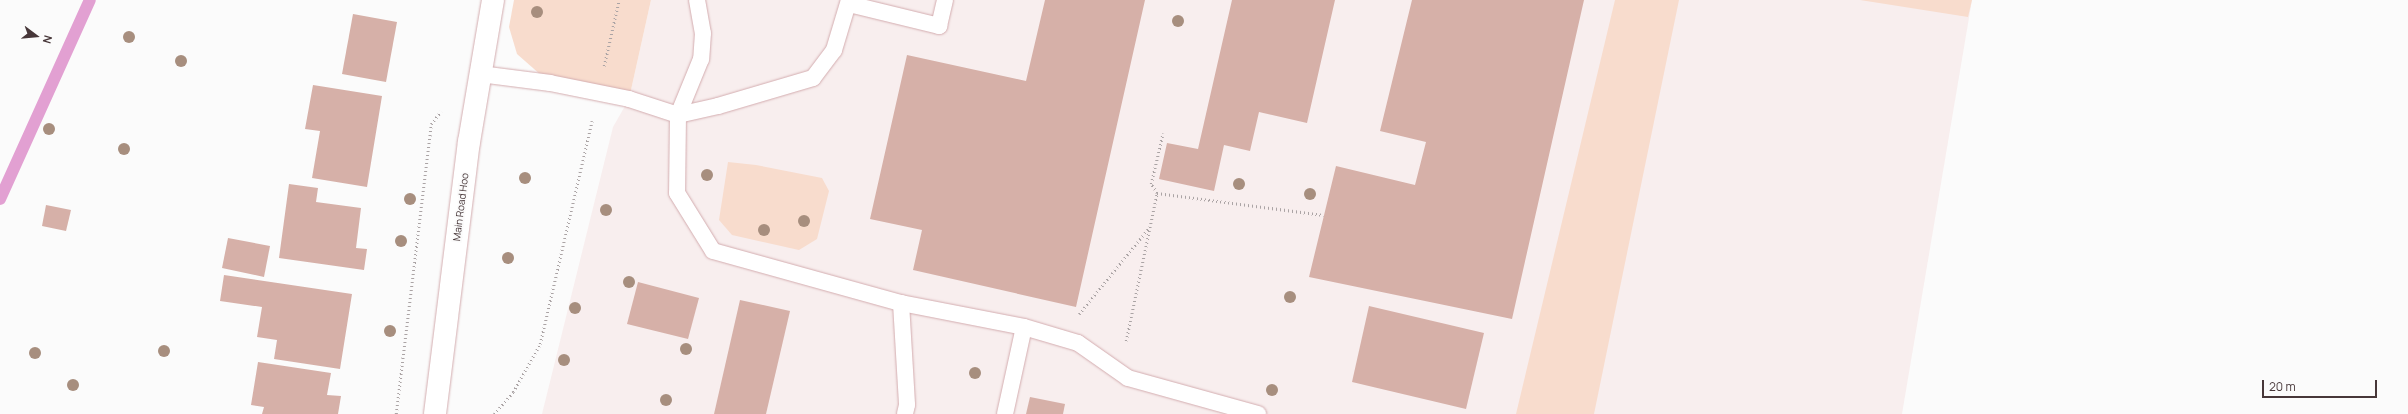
<!DOCTYPE html>
<style>
body{margin:0}
#map{position:relative;width:2408px;height:414px;overflow:hidden;background:#fbfbfb;font-family:Manrope,sans-serif}
div>[style]{position:absolute}
[style*='--x']{left:calc(var(--x)*1px);top:calc(var(--y)*1px);width:calc(var(--w)*1px);rotate:calc(var(--a)*1deg)}
.built>*{inset:0;background:#f8eeee}
.green>*{inset:0;background:#f8dccd}
.stream>*{height:12px;margin:-6px;padding:0 6px;transform-origin:6px;border-radius:6px;background:#e2a0d2}
.building>*{inset:0;background:#d6b0a8}
.path>*{height:2.5px;margin-top:-1.25px;transform-origin:0;background:repeating-linear-gradient(90deg,#aba4a5 0 1px,transparent 0 4px)}
.roads{filter:drop-shadow(0 0 1px #d3acaf) drop-shadow(0 0 1px #d3acaf)}
.service>*{height:16px;margin:-8px;padding:0 8px;transform-origin:8px;border-radius:8px;background:#fff}
.tertiary>*{height:22px;margin:-11px;padding:0 11px;transform-origin:11px;border-radius:11px;background:#fff}
.trees>*{width:12px;height:12px;margin:-6px;border-radius:50%;background:#a78e7e}
span{translate:-50% -50%;white-space:nowrap;text-align:center;line-height:1.15;-webkit-text-stroke:3.5px #fbfbfb;paint-order:stroke}
.street-label{font-size:10px;color:#473739}
.north{position:absolute;left:16px;top:16px;width:40px;height:40px;-webkit-text-stroke:3px #fbfbfb;paint-order:stroke;rotate:106deg;font-size:11px;font-weight:700;line-height:16px;text-align:center;color:#473739}
.north::after{content:'';display:block;margin:auto;width:14px;height:18px;background:#473739;clip-path:polygon(50% 0,100% 100%,50% 72%,0 100%)}
.scale{position:absolute;left:2262px;top:380px;width:115px;height:18px;box-sizing:border-box;border:2px solid #473739;border-top:0;padding-left:5px;font-size:12px;line-height:14px;white-space:nowrap;color:#473739;-webkit-text-stroke:3px #fbfbfb;paint-order:stroke}
</style>
<div id="map">
<div class="built">
<i style="clip-path:polygon(651px 0,1972px 0,1902px 414px,542px 414px,613px 127px,629px 99px)"></i>
</div>
<div class="green">
<i style="clip-path:polygon(514px 0,651px 0,629px 99px,550px 83px,517px 54px,509px 27px)"></i>
<i style="clip-path:polygon(1615px 0,1679px 0,1594px 414px,1516px 414px)"></i>
<i style="clip-path:polygon(1860px 0,1972px 0,1968px 17px)"></i>
<i style="clip-path:polygon(728px 162px,756px 165px,822px 178px,829px 191px,817px 239px,799px 250px,732px 235px,719px 220px)"></i>
</div>
<div class="stream">
<i style="--x:0;--y:199;--w:218;--a:-65.7"></i>
</div>
<div class="building">
<i style="clip-path:polygon(1045px 0,1145px 0,1076px 307px,913px 270px,922px 230px,870px 219px,907px 55px,1026px 81px)"></i>
<i style="clip-path:polygon(1232px 0,1335px 0,1307px 123px,1259px 112px,1250px 151px,1224px 145px,1214px 191px,1159px 179px,1167px 143px,1198px 149px)"></i>
<i style="clip-path:polygon(1412px 0,1584px 0,1512px 319px,1309px 277px,1336px 166px,1415px 185px,1426px 142px,1380px 131px)"></i>
<i style="clip-path:polygon(353px 14px,397px 22px,386px 82px,342px 74px)"></i>
<i style="clip-path:polygon(313px 85px,382px 96px,367px 187px,312px 178px,320px 131px,305px 129px)"></i>
<i style="clip-path:polygon(289px 184px,318px 188px,316px 202px,361px 208px,356px 248px,367px 249px,364px 270px,279px 258px)"></i>
<i style="clip-path:polygon(46px 205px,71px 210px,66px 231px,42px 226px)"></i>
<i style="clip-path:polygon(228px 238px,270px 246px,264px 277px,222px 268px)"></i>
<i style="clip-path:polygon(224px 275px,352px 294px,340px 369px,274px 359px,277px 340px,257px 337px,262px 307px,220px 301px)"></i>
<i style="clip-path:polygon(638px 282px,699px 298px,688px 339px,627px 324px)"></i>
<i style="clip-path:polygon(740px 300px,790px 311px,766px 414px,714px 414px)"></i>
<i style="clip-path:polygon(1369px 306px,1484px 333px,1466px 409px,1352px 382px)"></i>
<i style="clip-path:polygon(258px 362px,331px 373px,327px 395px,341px 396px,338px 414px,262px 414px,264px 407px,251px 405px)"></i>
<i style="clip-path:polygon(1030px 397px,1065px 404px,1063px 414px,1026px 414px)"></i>
</div>
<div class="path">
<i style="--x:604;--y:66;--w:68;--a:-77.2"></i>
<i style="--x:1157;--y:193;--w:11;--a:-124"></i>
<i style="--x:1151;--y:184;--w:52;--a:-76.8"></i>
<i style="--x:1079;--y:314;--w:111;--a:-50.9"></i>
<i style="--x:1126;--y:341;--w:151;--a:-78.2"></i>
<i style="--x:1157;--y:193;--w:168;--a:7.5"></i>
<i style="--x:396;--y:414;--w:292;--a:-83.1"></i>
<i style="--x:431;--y:124;--w:16;--a:-52"></i>
<i style="--x:494;--y:414;--w:29;--a:-49"></i>
<i style="--x:513;--y:392;--w:55;--a:-60.6"></i>
<i style="--x:540;--y:344;--w:229;--a:-76.9"></i>
</div>
<div class="roads">
<div class="service">
<i style="--x:697;--y:0;--w:34;--a:80"></i>
<i style="--x:703;--y:33;--w:26;--a:94"></i>
<i style="--x:701;--y:59;--w:61;--a:112.3"></i>
<i style="--x:678;--y:115;--w:78;--a:90.7"></i>
<i style="--x:677;--y:193;--w:68;--a:58.2"></i>
<i style="--x:713;--y:251;--w:195;--a:15.5"></i>
<i style="--x:901;--y:303;--w:125;--a:11"></i>
<i style="--x:1024;--y:327;--w:56;--a:16.5"></i>
<i style="--x:1078;--y:343;--w:61;--a:35"></i>
<i style="--x:1128;--y:378;--w:135;--a:15.5"></i>
<i style="--x:849;--y:4;--w:93;--a:13.7"></i>
<i style="--x:939;--y:26;--w:27;--a:-77"></i>
<i style="--x:480;--y:74;--w:71;--a:7.3"></i>
<i style="--x:550;--y:83;--w:81;--a:11.4"></i>
<i style="--x:629;--y:99;--w:52;--a:18.1"></i>
<i style="--x:678;--y:115;--w:41;--a:-12.7"></i>
<i style="--x:718;--y:106;--w:99;--a:-16.4"></i>
<i style="--x:813;--y:78;--w:35;--a:-53"></i>
<i style="--x:834;--y:50;--w:52;--a:-73.3"></i>
<i style="--x:901;--y:303;--w:102;--a:86.6"></i>
<i style="--x:907;--y:405;--w:9;--a:103"></i>
<i style="--x:1005;--y:414;--w:89;--a:-77.7"></i>
</div>
<div class="tertiary">
<i style="--x:435;--y:414;--w:274;--a:-82.9"></i>
<i style="--x:469;--y:142;--w:144;--a:-80.4"></i>
</div>
</div>
<div class="trees">
<i style="left:537px;top:12px"></i>
<i style="left:1178px;top:21px"></i>
<i style="left:129px;top:37px"></i>
<i style="left:181px;top:61px"></i>
<i style="left:49px;top:129px"></i>
<i style="left:124px;top:149px"></i>
<i style="left:707px;top:175px"></i>
<i style="left:525px;top:178px"></i>
<i style="left:1239px;top:184px"></i>
<i style="left:1310px;top:194px"></i>
<i style="left:410px;top:199px"></i>
<i style="left:606px;top:210px"></i>
<i style="left:804px;top:221px"></i>
<i style="left:764px;top:230px"></i>
<i style="left:401px;top:241px"></i>
<i style="left:508px;top:258px"></i>
<i style="left:629px;top:282px"></i>
<i style="left:1290px;top:297px"></i>
<i style="left:575px;top:308px"></i>
<i style="left:390px;top:331px"></i>
<i style="left:686px;top:349px"></i>
<i style="left:164px;top:351px"></i>
<i style="left:35px;top:353px"></i>
<i style="left:564px;top:360px"></i>
<i style="left:975px;top:373px"></i>
<i style="left:73px;top:385px"></i>
<i style="left:1272px;top:390px"></i>
<i style="left:666px;top:400px"></i>
</div>
<div class="street-label">
<span style="left:461px;top:207px;rotate:-83deg">Main Road Hoo</span>
</div>
<div class="north">N</div>
<div class="scale">20 m</div>
</div>
